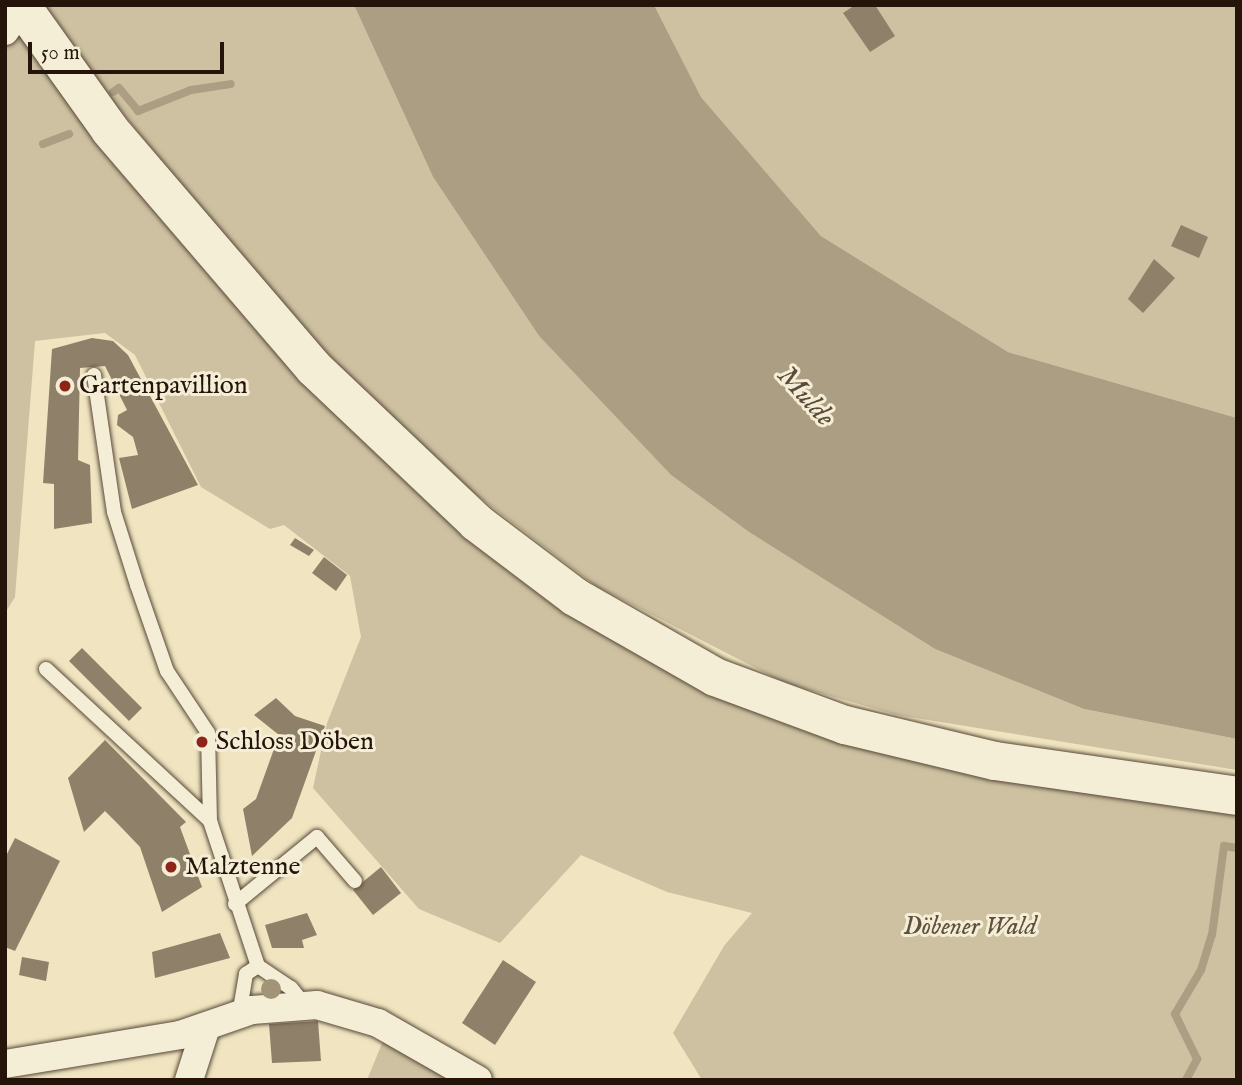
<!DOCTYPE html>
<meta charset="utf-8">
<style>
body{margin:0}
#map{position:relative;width:1242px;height:1085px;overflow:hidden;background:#f0e5c0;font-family:"IM FELL English",serif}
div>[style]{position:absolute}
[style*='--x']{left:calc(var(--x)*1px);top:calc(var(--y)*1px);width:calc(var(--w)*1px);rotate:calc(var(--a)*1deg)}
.green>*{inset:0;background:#cdc1a1}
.water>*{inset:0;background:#ab9e82}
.stream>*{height:8px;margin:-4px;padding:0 4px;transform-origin:4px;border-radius:4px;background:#ab9e82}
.building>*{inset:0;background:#8f8169}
.roads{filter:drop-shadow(0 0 2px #584838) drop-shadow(0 0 2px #584838)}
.service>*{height:14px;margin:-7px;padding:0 7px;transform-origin:7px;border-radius:7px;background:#f5eed6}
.minor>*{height:28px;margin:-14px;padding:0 14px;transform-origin:14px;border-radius:14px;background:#f5eed6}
.secondary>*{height:38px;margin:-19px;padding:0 19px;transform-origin:19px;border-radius:19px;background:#f5eed6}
.trees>*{width:20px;height:20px;margin:-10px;border-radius:50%;background:#a19479}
.dots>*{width:19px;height:19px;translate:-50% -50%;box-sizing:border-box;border:4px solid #f5eed6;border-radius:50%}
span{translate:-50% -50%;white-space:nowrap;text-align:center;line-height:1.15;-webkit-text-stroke:6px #f5eed6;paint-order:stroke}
.poi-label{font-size:26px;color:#25140a}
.left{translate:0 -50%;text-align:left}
.park-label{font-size:26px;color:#60513f;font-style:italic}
.water-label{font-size:28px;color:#5b4b3a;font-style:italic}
.frame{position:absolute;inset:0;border:7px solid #25140a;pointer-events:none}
.scale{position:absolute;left:28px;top:42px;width:196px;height:32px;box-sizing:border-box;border:4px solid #25140a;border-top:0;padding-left:9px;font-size:21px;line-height:24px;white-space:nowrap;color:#25140a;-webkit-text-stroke:5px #f5eed6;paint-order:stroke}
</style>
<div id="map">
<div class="green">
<i style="clip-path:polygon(33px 5px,354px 5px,433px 177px,539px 336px,671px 475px,749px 532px,935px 649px,1084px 709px,1237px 739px,1237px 770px,897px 715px,785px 683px,596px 586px,453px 477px,312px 343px)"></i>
<i style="clip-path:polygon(654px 5px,1237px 5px,1237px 418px,1008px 352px,821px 236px,701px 97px)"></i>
<i style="clip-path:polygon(5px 9px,101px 137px,640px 656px,1237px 810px,1237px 1080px,702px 1080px,673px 1033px,724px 946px,752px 913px,667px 892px,581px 855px,500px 943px,419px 909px,313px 788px,327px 723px,361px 637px,350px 576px,284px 525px,270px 529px,201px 487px,135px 355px,105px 333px,35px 341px,15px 597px,5px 613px)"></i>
<i style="clip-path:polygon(385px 1036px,462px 1080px,367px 1080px)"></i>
</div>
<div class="water">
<i style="clip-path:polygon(354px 5px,654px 5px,701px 97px,821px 236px,1008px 352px,1237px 418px,1237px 739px,1084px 709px,935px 649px,749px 532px,671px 475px,539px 336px,433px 177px)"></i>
</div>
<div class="stream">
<i style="--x:113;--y:92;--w:7;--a:-34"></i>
<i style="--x:119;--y:88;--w:30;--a:50"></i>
<i style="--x:138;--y:111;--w:57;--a:-21.6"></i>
<i style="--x:191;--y:90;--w:40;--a:-8.5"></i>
<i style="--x:43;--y:144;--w:28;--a:-21"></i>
<i style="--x:1186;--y:1080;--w:24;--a:-62"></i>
<i style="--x:1197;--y:1059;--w:50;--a:-116.1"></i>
<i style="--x:1175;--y:1014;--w:51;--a:-59.4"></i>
<i style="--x:1201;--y:970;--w:37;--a:-73"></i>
<i style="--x:1212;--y:935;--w:90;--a:-82.3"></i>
<i style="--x:1224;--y:846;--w:13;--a:9"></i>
</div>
<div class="building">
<i style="clip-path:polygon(855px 5px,875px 5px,895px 36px,870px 52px,843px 13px)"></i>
<i style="clip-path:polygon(1181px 225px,1208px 237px,1199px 258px,1171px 246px)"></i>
<i style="clip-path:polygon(1154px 259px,1175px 278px,1143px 313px,1128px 299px)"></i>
<i style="clip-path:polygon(92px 338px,113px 341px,128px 355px,198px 485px,132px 509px,119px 458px,138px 455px,133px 437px,117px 425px,118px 415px,127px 410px,105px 366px,80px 368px,78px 460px,90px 465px,92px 523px,54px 529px,54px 484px,43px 483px,52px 349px)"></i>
<i style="clip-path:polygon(295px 538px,314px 550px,309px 556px,290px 545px)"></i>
<i style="clip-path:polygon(324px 557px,347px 575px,336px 591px,312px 573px)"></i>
<i style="clip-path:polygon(82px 648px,142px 708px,129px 721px,69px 661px)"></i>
<i style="clip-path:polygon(276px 698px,295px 716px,325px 726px,292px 818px,252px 856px,243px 809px,256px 799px,279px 735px,254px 715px)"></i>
<i style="clip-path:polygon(105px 740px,186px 822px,180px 827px,202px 887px,162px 912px,140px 847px,118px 824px,105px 811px,84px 832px,68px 778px)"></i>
<i style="clip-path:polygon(15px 838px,60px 861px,15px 951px,5px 947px,5px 858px)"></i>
<i style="clip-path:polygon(381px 867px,401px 893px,373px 915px,353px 890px)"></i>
<i style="clip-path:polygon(307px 913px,317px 935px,302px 940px,304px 948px,272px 948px,265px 925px)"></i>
<i style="clip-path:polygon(220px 933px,230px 958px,155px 978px,152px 952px)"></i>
<i style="clip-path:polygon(22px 957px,49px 962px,46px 981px,19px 975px)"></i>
<i style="clip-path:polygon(503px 960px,536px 982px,495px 1045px,462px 1023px)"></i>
<i style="clip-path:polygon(318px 1021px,321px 1061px,272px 1063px,269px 1024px)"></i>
</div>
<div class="roads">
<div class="service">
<i style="--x:94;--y:375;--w:138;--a:81.7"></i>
<i style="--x:114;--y:512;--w:77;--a:72.5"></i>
<i style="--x:137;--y:585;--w:91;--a:70.8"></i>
<i style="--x:167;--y:671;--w:74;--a:56.5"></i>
<i style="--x:208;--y:733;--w:88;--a:88.7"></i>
<i style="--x:46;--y:669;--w:224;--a:42.8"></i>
<i style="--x:210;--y:821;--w:153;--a:71.7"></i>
<i style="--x:235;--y:904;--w:106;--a:-39.3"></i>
<i style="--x:317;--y:837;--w:58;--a:49.2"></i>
<i style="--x:239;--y:1015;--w:42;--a:-80.3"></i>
<i style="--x:246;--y:974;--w:14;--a:-34"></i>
<i style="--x:258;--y:966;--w:40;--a:34"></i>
<i style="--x:291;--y:988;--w:22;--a:51"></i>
</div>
<div class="minor">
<i style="--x:5;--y:31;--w:30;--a:-56"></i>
<i style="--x:5;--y:1064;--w:177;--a:-9.4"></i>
<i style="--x:180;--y:1035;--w:76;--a:-19.1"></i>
<i style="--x:252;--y:1010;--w:65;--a:-4.4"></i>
<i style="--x:317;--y:1005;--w:64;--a:16.4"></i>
<i style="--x:378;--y:1023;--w:115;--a:29.7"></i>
<i style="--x:189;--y:1080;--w:56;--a:-72.2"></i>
</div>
<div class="secondary">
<i style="--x:21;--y:5;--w:153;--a:54.5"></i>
<i style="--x:110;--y:130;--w:313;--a:49.4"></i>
<i style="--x:314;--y:368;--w:224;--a:43.5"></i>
<i style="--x:476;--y:522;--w:124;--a:37.1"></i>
<i style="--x:575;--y:597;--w:161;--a:29.7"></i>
<i style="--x:715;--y:677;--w:139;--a:20.3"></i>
<i style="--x:845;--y:725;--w:154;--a:13.5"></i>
<i style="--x:995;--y:761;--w:245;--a:8.2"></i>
</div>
</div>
<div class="trees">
<i style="left:271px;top:989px"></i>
</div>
<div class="dots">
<i style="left:65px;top:386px;background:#8f2418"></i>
<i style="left:202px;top:742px;background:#8f2418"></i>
<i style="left:171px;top:867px;background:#8f2418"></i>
</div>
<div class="poi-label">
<span class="left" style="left:79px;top:386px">Gartenpavillion</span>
<span class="left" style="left:216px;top:742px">Schloss Döben</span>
<span class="left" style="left:185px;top:867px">Malztenne</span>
</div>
<div class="park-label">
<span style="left:970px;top:927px">Döbener Wald</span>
</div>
<div class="water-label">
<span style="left:805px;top:397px;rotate:48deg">Mulde</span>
</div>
<div class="frame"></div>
<div class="scale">50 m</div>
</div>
